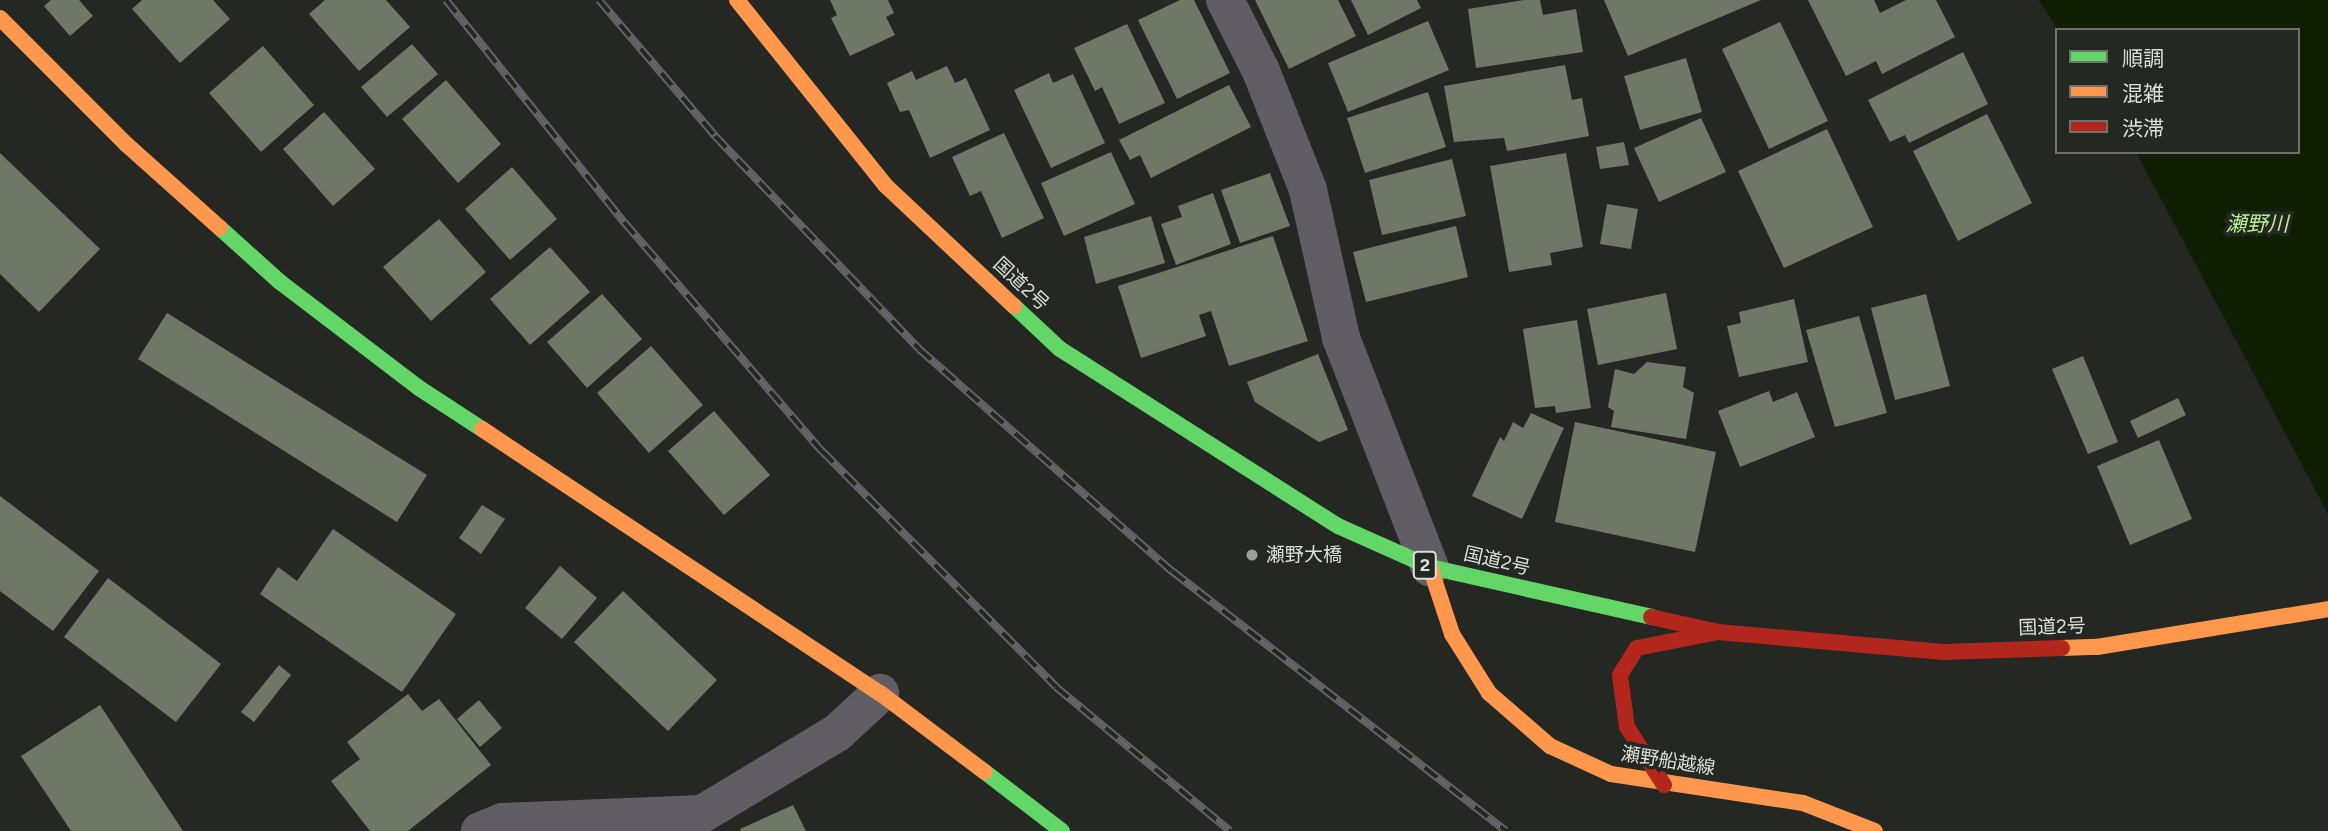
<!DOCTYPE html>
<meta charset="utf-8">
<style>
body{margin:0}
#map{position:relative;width:2328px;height:831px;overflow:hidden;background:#252723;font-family:Figtree,"Noto Sans JP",sans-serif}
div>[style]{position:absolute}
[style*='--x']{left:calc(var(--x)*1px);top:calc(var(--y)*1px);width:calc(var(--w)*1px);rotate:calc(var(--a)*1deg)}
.water>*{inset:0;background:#0e1f03}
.building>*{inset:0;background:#6f7867}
.street>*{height:38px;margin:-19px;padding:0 19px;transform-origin:19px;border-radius:19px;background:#605d65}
.fast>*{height:16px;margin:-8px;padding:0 8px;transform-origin:8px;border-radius:8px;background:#63d668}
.slow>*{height:16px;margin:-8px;padding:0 8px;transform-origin:8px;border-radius:8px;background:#ff974d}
.jam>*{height:16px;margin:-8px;padding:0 8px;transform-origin:8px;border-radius:8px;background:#b3261e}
.rail>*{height:8px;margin-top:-4px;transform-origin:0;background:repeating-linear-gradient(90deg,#242822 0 16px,#666469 0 32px);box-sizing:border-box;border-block:2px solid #666469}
.dots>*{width:19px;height:19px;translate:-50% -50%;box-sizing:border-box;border:4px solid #242822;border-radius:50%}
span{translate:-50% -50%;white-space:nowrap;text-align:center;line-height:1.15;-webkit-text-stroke:7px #242822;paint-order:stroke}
.shield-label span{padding:2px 5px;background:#242822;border:2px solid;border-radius:5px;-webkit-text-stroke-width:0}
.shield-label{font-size:18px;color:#dcdfdb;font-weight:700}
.street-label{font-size:19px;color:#dcdfdb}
.poi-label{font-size:19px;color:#dcdfdb}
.left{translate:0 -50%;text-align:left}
.water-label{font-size:21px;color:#b9f08d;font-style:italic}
.legend{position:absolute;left:2055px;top:28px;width:245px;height:126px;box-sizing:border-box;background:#242822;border:2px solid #6e716c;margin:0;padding:9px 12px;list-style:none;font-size:21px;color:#dcdfdb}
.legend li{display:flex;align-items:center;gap:14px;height:35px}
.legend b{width:35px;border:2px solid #6e716c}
</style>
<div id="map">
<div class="water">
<i style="clip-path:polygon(2039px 0,2328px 0,2328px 514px,2136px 152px,2298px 152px,2298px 30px,2058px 30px)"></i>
</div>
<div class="building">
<i style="clip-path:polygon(51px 0,79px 0,93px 16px,70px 36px,44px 6px)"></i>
<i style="clip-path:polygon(142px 0,213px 0,230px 19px,180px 63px,132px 9px)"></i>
<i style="clip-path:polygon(325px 0,386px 0,410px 27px,359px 71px,309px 14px)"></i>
<i style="clip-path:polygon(830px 0,888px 0,894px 13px,886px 17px,895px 35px,850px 56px,831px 18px,837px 15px)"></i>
<i style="clip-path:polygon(1180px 0,1194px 0,1230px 73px,1177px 99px,1138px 20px)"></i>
<i style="clip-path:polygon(1255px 0,1338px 0,1356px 36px,1289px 69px)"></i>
<i style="clip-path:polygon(1351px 0,1417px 0,1421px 8px,1368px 35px)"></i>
<i style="clip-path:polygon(1524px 0,1540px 0,1543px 15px,1576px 9px,1583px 52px,1476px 68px,1468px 9px)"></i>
<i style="clip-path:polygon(1604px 0,1761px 0,1628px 56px)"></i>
<i style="clip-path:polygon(1808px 0,1874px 0,1880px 13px,1906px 0,1936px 0,1955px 37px,1882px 74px,1876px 61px,1846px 76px)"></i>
<i style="clip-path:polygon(1428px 21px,1449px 70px,1348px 112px,1328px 63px)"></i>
<i style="clip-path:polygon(1780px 22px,1828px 121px,1769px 149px,1722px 49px)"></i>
<i style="clip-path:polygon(1127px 24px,1165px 103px,1119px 124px,1102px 87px,1095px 91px,1074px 48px)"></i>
<i style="clip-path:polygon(412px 44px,438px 74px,387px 117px,361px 87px)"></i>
<i style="clip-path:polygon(263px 46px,314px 105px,261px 152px,209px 93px)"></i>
<i style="clip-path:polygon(1963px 52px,1988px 104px,1909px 143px,1905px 135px,1890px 142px,1868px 100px)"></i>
<i style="clip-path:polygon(1686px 58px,1702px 112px,1640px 130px,1624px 76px)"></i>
<i style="clip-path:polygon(1565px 65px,1572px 100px,1582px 98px,1589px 136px,1507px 151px,1504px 138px,1454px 142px,1444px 86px)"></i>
<i style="clip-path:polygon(947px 66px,955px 83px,966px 78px,990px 130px,930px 158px,909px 110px,900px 112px,887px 83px,912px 71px,916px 80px)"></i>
<i style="clip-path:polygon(1049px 73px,1053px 83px,1073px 74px,1105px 143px,1051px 168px,1014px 90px)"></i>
<i style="clip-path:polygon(446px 80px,501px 144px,458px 183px,402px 119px)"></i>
<i style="clip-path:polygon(1229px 85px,1251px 127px,1151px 178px,1140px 155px,1130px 160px,1119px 140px)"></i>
<i style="clip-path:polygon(1428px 92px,1446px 147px,1365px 173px,1347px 118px)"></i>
<i style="clip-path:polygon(324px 112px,375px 169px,333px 206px,283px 149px)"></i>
<i style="clip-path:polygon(1987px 114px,2032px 203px,1958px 241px,1913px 151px)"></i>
<i style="clip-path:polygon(1701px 118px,1726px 172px,1659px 202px,1634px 148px)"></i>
<i style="clip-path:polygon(1827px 129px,1873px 227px,1784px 268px,1738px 171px)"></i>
<i style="clip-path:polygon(1004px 133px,1044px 218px,1002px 238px,981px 191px,970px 196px,952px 157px)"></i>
<i style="clip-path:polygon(1624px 142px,1629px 165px,1600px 169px,1596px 147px)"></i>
<i style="clip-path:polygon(1111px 152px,1135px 204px,1064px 236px,1041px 183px)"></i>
<i style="clip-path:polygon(0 153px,100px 249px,39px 312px,0 274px)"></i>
<i style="clip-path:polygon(1566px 153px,1583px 247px,1550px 253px,1552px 265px,1509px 272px,1490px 166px)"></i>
<i style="clip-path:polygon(1452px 159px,1466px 216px,1382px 235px,1369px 180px)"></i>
<i style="clip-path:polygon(512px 167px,557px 219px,510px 260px,465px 209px)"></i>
<i style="clip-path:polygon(1270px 173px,1290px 226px,1240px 243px,1221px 190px)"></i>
<i style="clip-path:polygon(1213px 193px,1231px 244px,1176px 265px,1161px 224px,1182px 217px,1178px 206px)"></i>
<i style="clip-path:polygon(1607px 204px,1638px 209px,1631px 249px,1600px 244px)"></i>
<i style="clip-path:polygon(1151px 216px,1165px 263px,1096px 284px,1084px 237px)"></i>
<i style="clip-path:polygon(439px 219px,486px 272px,431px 321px,383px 267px)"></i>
<i style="clip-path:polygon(1456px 226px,1468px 277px,1366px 302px,1353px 252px)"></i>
<i style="clip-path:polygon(1273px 236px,1308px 341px,1229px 366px,1211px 311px,1199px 315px,1206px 336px,1141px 358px,1118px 286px)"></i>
<i style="clip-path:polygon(550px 247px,590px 292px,530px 345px,490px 299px)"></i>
<i style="clip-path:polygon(1666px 293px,1677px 349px,1598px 365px,1587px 309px)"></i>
<i style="clip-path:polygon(602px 294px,642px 339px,587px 388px,547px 342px)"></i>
<i style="clip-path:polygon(1926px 294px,1950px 386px,1895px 400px,1871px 308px)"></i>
<i style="clip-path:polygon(1794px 299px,1808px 362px,1739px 377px,1727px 326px,1741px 323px,1739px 312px)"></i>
<i style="clip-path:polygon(167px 313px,427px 475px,397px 522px,138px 359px)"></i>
<i style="clip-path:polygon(1859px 316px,1887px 413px,1835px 427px,1806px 330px)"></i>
<i style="clip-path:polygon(1577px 320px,1591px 408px,1556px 413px,1555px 406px,1535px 408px,1523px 329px)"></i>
<i style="clip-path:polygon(651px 346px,703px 405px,649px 453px,597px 393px)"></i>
<i style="clip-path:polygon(1318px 354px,1348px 430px,1319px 442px,1255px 402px,1247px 382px)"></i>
<i style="clip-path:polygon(2083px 356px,2118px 442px,2088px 454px,2052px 369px)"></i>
<i style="clip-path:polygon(1647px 362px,1686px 367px,1683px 387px,1694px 393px,1686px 439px,1611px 427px,1614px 411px,1608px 407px,1615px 369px,1634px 374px)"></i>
<i style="clip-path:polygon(1769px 391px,1773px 402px,1797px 392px,1815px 437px,1740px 467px,1718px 411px)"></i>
<i style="clip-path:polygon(2178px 398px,2186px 415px,2138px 438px,2130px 421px)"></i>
<i style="clip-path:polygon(714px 411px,770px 475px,724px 515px,668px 451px)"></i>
<i style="clip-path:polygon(1531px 413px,1564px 428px,1522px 519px,1472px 496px,1500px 437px,1504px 441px,1513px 422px,1523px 428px)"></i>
<i style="clip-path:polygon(1575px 422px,1716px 452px,1695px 552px,1555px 522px)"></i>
<i style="clip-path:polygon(2159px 440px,2192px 519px,2130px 545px,2097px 466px)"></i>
<i style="clip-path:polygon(0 496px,99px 571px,53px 631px,0 591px)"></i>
<i style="clip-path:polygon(482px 505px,505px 519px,481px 554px,459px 538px)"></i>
<i style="clip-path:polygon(333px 529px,456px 614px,402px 692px,260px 594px,278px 567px,297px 581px)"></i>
<i style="clip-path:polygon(560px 566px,597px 598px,562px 639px,525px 608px)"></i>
<i style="clip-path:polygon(108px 578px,221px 664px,176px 722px,64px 637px)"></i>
<i style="clip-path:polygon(623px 591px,717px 680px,668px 731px,574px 642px)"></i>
<i style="clip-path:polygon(279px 665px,291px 675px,254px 722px,241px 712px)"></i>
<i style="clip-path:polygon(408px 694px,422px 711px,439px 699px,491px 765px,408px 831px,370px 831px,331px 781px,360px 759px,347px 742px)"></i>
<i style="clip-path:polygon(479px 700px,502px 728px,480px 747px,457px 719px)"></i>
<i style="clip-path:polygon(100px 705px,183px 831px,71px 831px,21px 756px)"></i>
<i style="clip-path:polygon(793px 805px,806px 831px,741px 831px,740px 829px)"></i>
</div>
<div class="street">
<i style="--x:1225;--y:0;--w:80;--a:63.1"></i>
<i style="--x:1261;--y:71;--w:128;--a:68.4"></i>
<i style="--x:1308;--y:190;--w:152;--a:77.4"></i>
<i style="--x:1341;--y:338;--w:246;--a:68.8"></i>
<i style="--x:480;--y:831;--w:24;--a:-22"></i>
<i style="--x:502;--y:822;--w:200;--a:-2.3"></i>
<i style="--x:702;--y:814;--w:157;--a:-31"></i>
<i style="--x:837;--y:733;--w:59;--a:-42.9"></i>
</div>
<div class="fast">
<i style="--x:220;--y:228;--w:81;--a:42"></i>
<i style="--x:280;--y:282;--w:175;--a:37.3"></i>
<i style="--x:419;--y:388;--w:75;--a:33.1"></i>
<i style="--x:1014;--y:306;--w:63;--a:43.1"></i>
<i style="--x:1060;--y:349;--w:330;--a:32.5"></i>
<i style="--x:1338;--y:526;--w:101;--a:24"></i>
<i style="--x:1430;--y:567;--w:227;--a:12.7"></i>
<i style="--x:985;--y:772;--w:97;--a:37.5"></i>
</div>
<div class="slow">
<i style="--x:737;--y:0;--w:237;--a:51.3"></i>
<i style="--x:885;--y:185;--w:177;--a:43.2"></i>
<i style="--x:0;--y:18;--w:178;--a:45"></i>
<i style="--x:126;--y:144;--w:126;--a:41.8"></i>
<i style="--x:482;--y:429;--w:478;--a:33.6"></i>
<i style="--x:880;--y:693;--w:131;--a:37"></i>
<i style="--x:1430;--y:567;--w:71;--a:71.8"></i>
<i style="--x:1452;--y:634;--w:70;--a:57.9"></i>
<i style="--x:1489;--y:693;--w:81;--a:41"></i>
<i style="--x:1550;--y:746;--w:67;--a:24.7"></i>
<i style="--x:1611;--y:774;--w:194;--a:8.6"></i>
<i style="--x:1803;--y:803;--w:77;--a:21.3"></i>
<i style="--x:2062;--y:648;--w:35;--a:-2"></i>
<i style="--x:2097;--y:647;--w:234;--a:-9.3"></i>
</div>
<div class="jam">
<i style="--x:1651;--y:617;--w:69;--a:12.6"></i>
<i style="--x:1718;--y:632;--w:226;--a:5.1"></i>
<i style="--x:1943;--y:652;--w:119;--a:-1.9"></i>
<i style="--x:1664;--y:785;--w:69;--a:-122.5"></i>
<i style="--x:1627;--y:727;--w:52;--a:-97.7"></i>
<i style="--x:1620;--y:675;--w:32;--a:-58"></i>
<i style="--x:1637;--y:648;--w:83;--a:-11.2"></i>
</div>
<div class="rail">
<i style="--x:446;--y:0;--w:285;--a:51.3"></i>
<i style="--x:624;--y:222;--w:303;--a:49.2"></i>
<i style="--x:822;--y:451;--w:332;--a:45.2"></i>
<i style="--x:1056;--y:687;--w:226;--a:39.6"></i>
<i style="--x:599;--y:0;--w:179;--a:49.5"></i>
<i style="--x:715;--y:136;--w:295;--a:46.2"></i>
<i style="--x:919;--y:349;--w:337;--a:41.3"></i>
<i style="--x:1172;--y:571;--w:423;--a:37.9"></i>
</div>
<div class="dots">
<i style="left:1252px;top:555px;background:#9c9f9b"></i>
</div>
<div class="shield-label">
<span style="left:1425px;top:565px">2</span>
</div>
<div class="street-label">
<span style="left:1021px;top:284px;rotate:43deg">国道2号</span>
<span style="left:1497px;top:561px;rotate:13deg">国道2号</span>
<span style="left:2052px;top:627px;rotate:-2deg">国道2号</span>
<span style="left:1668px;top:761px;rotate:9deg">瀬野船越線</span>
</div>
<div class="poi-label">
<span class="left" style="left:1266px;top:555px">瀬野大橋</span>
</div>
<div class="water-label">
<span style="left:2257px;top:224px">瀬野川</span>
</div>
<ul class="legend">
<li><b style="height:9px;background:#63d668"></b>順調</li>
<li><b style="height:9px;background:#ff974d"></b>混雑</li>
<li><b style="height:9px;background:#b3261e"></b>渋滞</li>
</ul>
</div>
